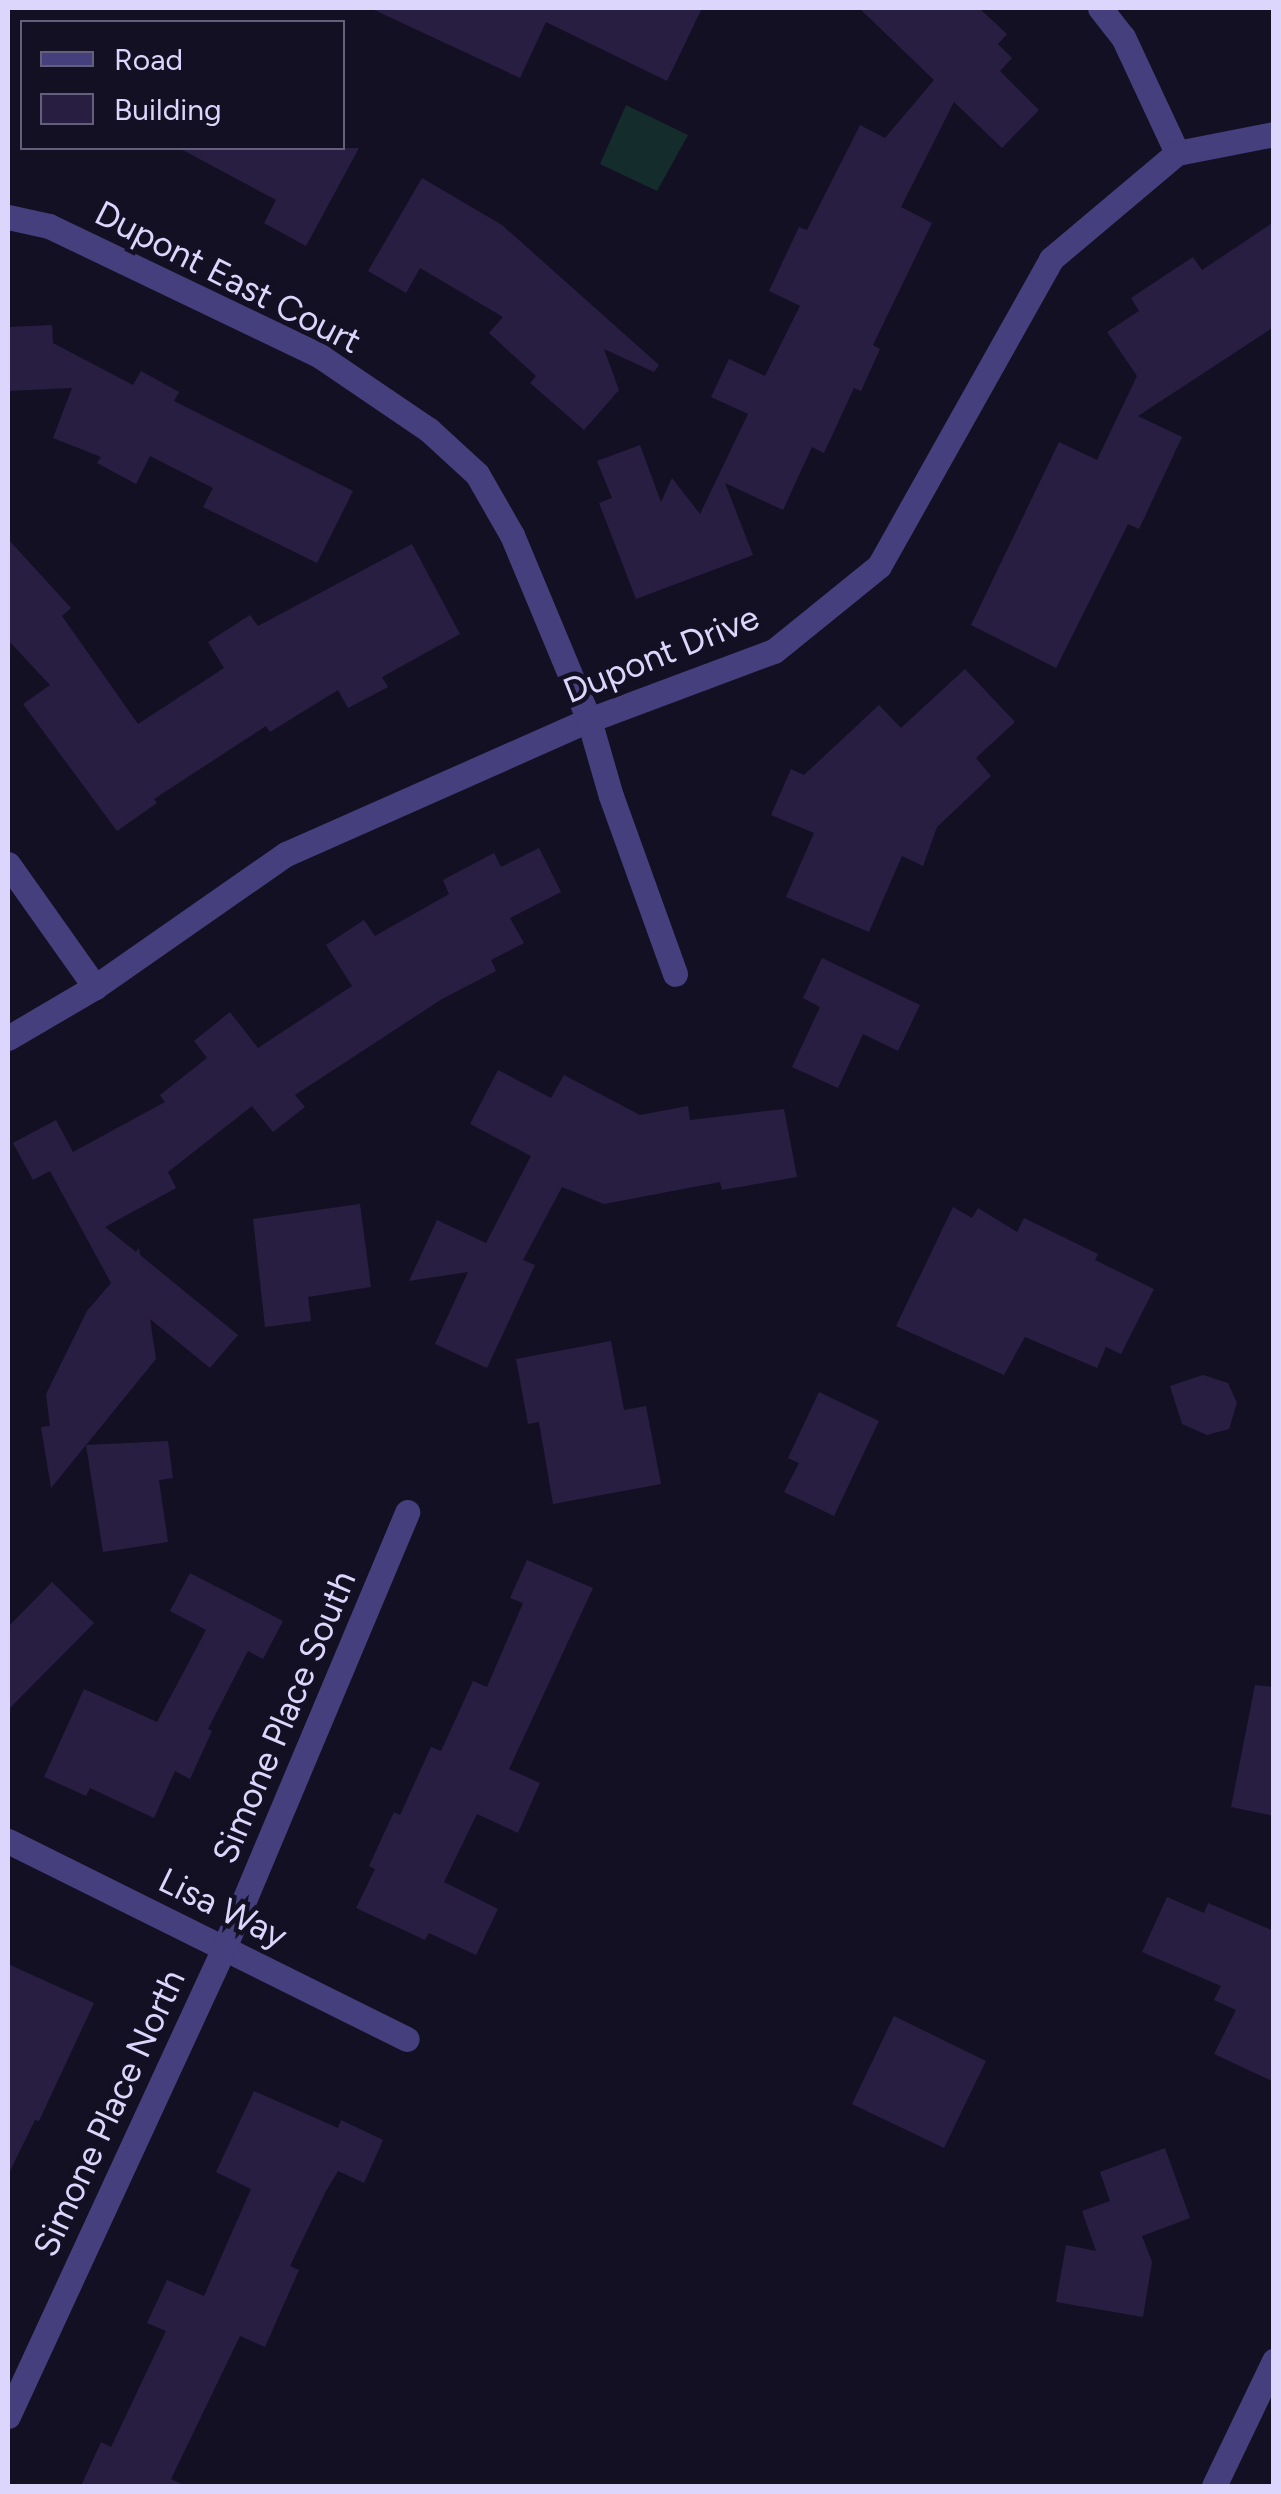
<!DOCTYPE html>
<style>
body{margin:0}
#map{position:relative;width:1281px;height:2494px;overflow:hidden;background:#141023;font-family:Figtree,sans-serif}
div>[style]{position:absolute}
[style*='--x']{left:calc(var(--x)*1px);top:calc(var(--y)*1px);width:calc(var(--w)*1px);rotate:calc(var(--a)*1deg)}
.green>*{inset:0;background:#142c2c}
.building>*{inset:0;background:#271e42}
.minor>*{height:25px;margin:-12.5px;padding:0 12.5px;transform-origin:12.5px;border-radius:12.5px;background:#453f7e}
span{translate:-50% -50%;white-space:nowrap;text-align:center;line-height:1.15;-webkit-text-stroke:9px #141023;paint-order:stroke}
.street-label{font-size:35px;color:#dcd5fc}
.frame{position:absolute;inset:0;border:10px solid #dcd5fc;pointer-events:none}
.legend{position:absolute;left:20px;top:20px;width:325px;height:130px;box-sizing:border-box;background:#141023;border:2px solid #645f7a;margin:0;padding:12px 18px;list-style:none;font-size:30px;color:#dcd5fc}
.legend li{display:flex;align-items:center;gap:20px;height:50px}
.legend b{width:50px;border:2px solid #645f7a}
</style>
<div id="map">
<div class="green">
<div style="clip-path:polygon(626px 105px,688px 135px,657px 191px,600px 164px)"></div>
</div>
<div class="building">
<div style="clip-path:polygon(370px 8px,702px 8px,667px 81px,546px 22px,520px 78px)"></div>
<div style="clip-path:polygon(859px 8px,979px 8px,1007px 34px,998px 44px,1012px 58px,1000px 71px,1039px 110px,1002px 148px,954px 102px,901px 207px,932px 223px,873px 345px,880px 349px,861px 391px,854px 388px,824px 453px,812px 447px,783px 510px,725px 483px,753px 555px,636px 599px,599px 503px,612px 498px,597px 461px,640px 445px,661px 502px,672px 478px,700px 514px,748px 414px,711px 397px,729px 359px,765px 376px,800px 306px,769px 291px,799px 227px,807px 230px,860px 125px,885px 138px,934px 80px)"></div>
<div style="clip-path:polygon(179px 148px,359px 148px,306px 246px,264px 223px,276px 200px)"></div>
<div style="clip-path:polygon(422px 178px,502px 225px,659px 365px,654px 372px,604px 349px,619px 390px,584px 430px,530px 383px,536px 376px,489px 333px,503px 317px,420px 268px,406px 293px,368px 271px)"></div>
<div style="clip-path:polygon(1274px 222px,1274px 327px,1138px 416px,1182px 437px,1139px 529px,1128px 524px,1056px 668px,971px 625px,1059px 442px,1097px 460px,1137px 376px,1107px 332px,1139px 311px,1131px 298px,1193px 257px,1202px 270px)"></div>
<div style="clip-path:polygon(52px 325px,53px 343px,133px 385px,141px 371px,179px 392px,174px 401px,353px 491px,317px 563px,203px 507px,213px 488px,150px 456px,136px 484px,97px 463px,101px 457px,53px 438px,72px 388px,8px 391px,8px 327px)"></div>
<div style="clip-path:polygon(8px 539px,71px 608px,62px 616px,138px 724px,224px 668px,208px 642px,250px 615px,258px 626px,412px 544px,460px 634px,382px 677px,388px 687px,348px 708px,338px 690px,270px 732px,266px 726px,154px 799px,157px 803px,117px 831px,23px 704px,50px 685px,8px 640px)"></div>
<div style="clip-path:polygon(965px 669px,1015px 722px,976px 758px,991px 776px,937px 827px,923px 866px,902px 856px,869px 932px,786px 897px,814px 833px,771px 815px,791px 769px,804px 775px,879px 705px,901px 728px)"></div>
<div style="clip-path:polygon(539px 848px,561px 892px,510px 918px,524px 943px,491px 960px,496px 971px,442px 999px,295px 1095px,305px 1107px,273px 1132px,252px 1106px,168px 1172px,176px 1188px,105px 1227px,136px 1252px,139px 1248px,140px 1255px,238px 1335px,210px 1368px,150px 1319px,156px 1359px,51px 1488px,41px 1427px,50px 1426px,46px 1394px,87px 1311px,111px 1283px,50px 1171px,33px 1180px,13px 1143px,56px 1120px,73px 1152px,165px 1102px,160px 1095px,207px 1058px,194px 1041px,230px 1012px,258px 1048px,352px 986px,326px 945px,364px 920px,375px 936px,449px 894px,443px 880px,494px 853px,501px 867px)"></div>
<div style="clip-path:polygon(822px 958px,920px 1005px,898px 1051px,863px 1034px,838px 1088px,792px 1067px,820px 1007px,803px 998px)"></div>
<div style="clip-path:polygon(498px 1070px,551px 1098px,564px 1075px,640px 1115px,688px 1106px,690px 1120px,784px 1109px,797px 1177px,722px 1190px,720px 1182px,604px 1204px,562px 1187px,523px 1260px,535px 1265px,487px 1368px,435px 1344px,468px 1272px,409px 1281px,437px 1220px,486px 1243px,531px 1156px,470px 1124px)"></div>
<div style="clip-path:polygon(360px 1204px,371px 1287px,308px 1297px,311px 1321px,265px 1327px,253px 1219px)"></div>
<div style="clip-path:polygon(953px 1207px,972px 1218px,978px 1208px,1017px 1232px,1024px 1218px,1098px 1254px,1095px 1260px,1154px 1289px,1121px 1354px,1106px 1347px,1097px 1368px,1025px 1337px,1004px 1375px,896px 1326px)"></div>
<div style="clip-path:polygon(611px 1341px,624px 1410px,646px 1406px,661px 1484px,553px 1504px,539px 1422px,528px 1424px,516px 1359px)"></div>
<div style="clip-path:polygon(1203px 1375px,1228px 1383px,1237px 1403px,1229px 1429px,1207px 1435px,1182px 1424px,1170px 1386px)"></div>
<div style="clip-path:polygon(819px 1392px,879px 1421px,834px 1516px,784px 1492px,799px 1463px,788px 1458px)"></div>
<div style="clip-path:polygon(168px 1441px,173px 1478px,159px 1480px,168px 1542px,103px 1552px,86px 1445px)"></div>
<div style="clip-path:polygon(527px 1560px,593px 1588px,509px 1769px,540px 1783px,518px 1833px,477px 1814px,444px 1882px,498px 1909px,476px 1955px,429px 1933px,425px 1940px,356px 1908px,375px 1869px,369px 1866px,394px 1812px,400px 1815px,431px 1747px,441px 1751px,473px 1681px,487px 1687px,523px 1603px,510px 1598px)"></div>
<div style="clip-path:polygon(190px 1573px,283px 1621px,263px 1659px,248px 1651px,208px 1729px,212px 1731px,190px 1779px,175px 1771px,154px 1818px,90px 1788px,86px 1796px,44px 1777px,84px 1689px,157px 1722px,206px 1630px,170px 1611px)"></div>
<div style="clip-path:polygon(52px 1582px,94px 1623px,8px 1710px,8px 1627px)"></div>
<div style="clip-path:polygon(1255px 1685px,1274px 1687px,1274px 1816px,1231px 1807px)"></div>
<div style="clip-path:polygon(1167px 1897px,1204px 1913px,1208px 1903px,1274px 1931px,1274px 2082px,1214px 2054px,1236px 2010px,1214px 2000px,1221px 1986px,1142px 1952px)"></div>
<div style="clip-path:polygon(8px 1964px,94px 2003px,39px 2121px,35px 2120px,8px 2175px)"></div>
<div style="clip-path:polygon(894px 2016px,986px 2061px,944px 2148px,852px 2104px)"></div>
<div style="clip-path:polygon(254px 2091px,338px 2128px,341px 2120px,383px 2140px,364px 2183px,338px 2171px,326px 2191px,290px 2266px,299px 2270px,265px 2347px,240px 2336px,171px 2479px,186px 2486px,81px 2486px,101px 2442px,111px 2447px,166px 2331px,147px 2323px,167px 2280px,204px 2296px,251px 2189px,216px 2172px)"></div>
<div style="clip-path:polygon(1165px 2148px,1190px 2218px,1142px 2236px,1152px 2262px,1143px 2317px,1056px 2302px,1066px 2245px,1096px 2251px,1082px 2211px,1110px 2201px,1100px 2172px)"></div>
</div>
<div class="minor">
<div style="--x:1100;--y:8;--w:37;--a:52"></div>
<div style="--x:1123;--y:37;--w:128;--a:65"></div>
<div style="--x:8;--y:217;--w:42;--a:12.4"></div>
<div style="--x:49;--y:226;--w:301;--a:25.6"></div>
<div style="--x:320;--y:356;--w:132;--a:34.2"></div>
<div style="--x:429;--y:430;--w:65;--a:42.5"></div>
<div style="--x:477;--y:474;--w:70;--a:60.2"></div>
<div style="--x:512;--y:535;--w:200;--a:67.4"></div>
<div style="--x:589;--y:720;--w:79;--a:73.9"></div>
<div style="--x:611;--y:796;--w:189;--a:70.2"></div>
<div style="--x:8;--y:864;--w:151;--a:54.7"></div>
<div style="--x:8;--y:1038;--w:101;--a:-30.4"></div>
<div style="--x:95;--y:987;--w:233;--a:-34.9"></div>
<div style="--x:286;--y:854;--w:331;--a:-23.9"></div>
<div style="--x:589;--y:720;--w:197;--a:-20.5"></div>
<div style="--x:774;--y:651;--w:135;--a:-39"></div>
<div style="--x:879;--y:566;--w:352;--a:-60.7"></div>
<div style="--x:1051;--y:259;--w:165;--a:-40.1"></div>
<div style="--x:1177;--y:153;--w:99;--a:-11.1"></div>
<div style="--x:8;--y:1841;--w:445;--a:26.4"></div>
<div style="--x:8;--y:2416;--w:515;--a:-65.22"></div>
<div style="--x:224;--y:1948;--w:473;--a:-67.2"></div>
<div style="--x:1214;--y:2486;--w:139;--a:-64.4"></div>
</div>
<div class="street-label">
<span style="left:228px;top:277px;rotate:27deg">Dupont East Court</span>
<span style="left:661px;top:654px;rotate:-22deg">Dupont Drive</span>
<span style="left:284px;top:1717px;rotate:-67deg">Simone Place South</span>
<span style="left:223px;top:1908px;rotate:26deg">Lisa Way</span>
<span style="left:109px;top:2113px;rotate:-65deg">Simone Place North</span>
</div>
<div class="frame"></div>
<ul class="legend">
<li><b style="height:12px;background:#453f7e"></b>Road</li>
<li><b style="height:28px;background:#271e42"></b>Building</li>
</ul>
</div>
